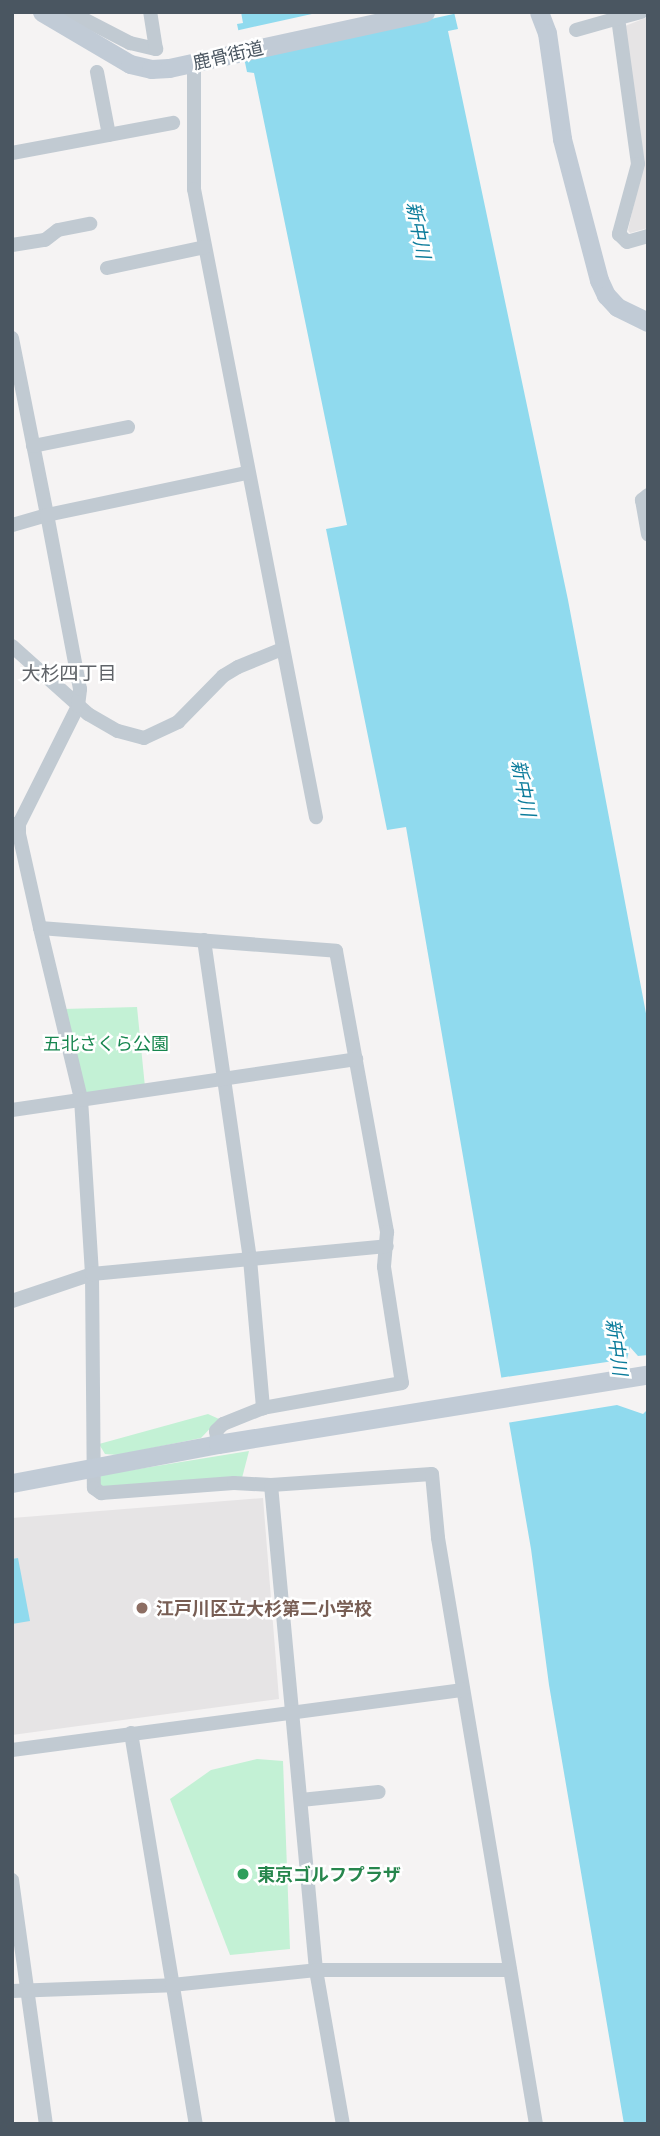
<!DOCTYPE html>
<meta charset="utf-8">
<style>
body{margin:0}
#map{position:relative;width:660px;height:2136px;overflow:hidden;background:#f5f3f3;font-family:Lato,"Noto Sans JP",sans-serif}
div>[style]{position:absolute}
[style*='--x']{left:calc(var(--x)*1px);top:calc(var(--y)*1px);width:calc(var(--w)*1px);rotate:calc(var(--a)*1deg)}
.education>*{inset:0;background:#e6e4e5}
.green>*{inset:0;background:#c3f1d5}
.water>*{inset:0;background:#90daee}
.pier>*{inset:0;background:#f5f3f3}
.street>*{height:14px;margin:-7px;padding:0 7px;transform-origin:7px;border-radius:7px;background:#c1cad2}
.secondary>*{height:19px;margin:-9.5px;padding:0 9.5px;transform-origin:9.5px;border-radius:9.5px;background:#c1cbd6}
.dots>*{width:19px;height:19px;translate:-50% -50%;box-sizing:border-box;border:4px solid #fff;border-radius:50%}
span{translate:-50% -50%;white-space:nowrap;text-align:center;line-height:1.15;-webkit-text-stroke:5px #fff;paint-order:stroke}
.street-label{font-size:18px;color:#4a5661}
.park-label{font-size:18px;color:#17864f}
.education-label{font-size:18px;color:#785e54;font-weight:700}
.left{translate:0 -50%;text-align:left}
.leisure-label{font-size:18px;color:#27864d;font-weight:700}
.water-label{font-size:19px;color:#0c7c9b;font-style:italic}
.neighbourhood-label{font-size:19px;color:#5f6368}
.frame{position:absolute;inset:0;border:14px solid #4a5661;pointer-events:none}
</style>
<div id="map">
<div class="education">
<div style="clip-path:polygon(648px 17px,648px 228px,630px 233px,628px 230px,644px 160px,625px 26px)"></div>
<div style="clip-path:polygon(263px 1498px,279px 1699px,12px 1735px,12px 1518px)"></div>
</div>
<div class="green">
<div style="clip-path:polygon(137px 1007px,145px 1087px,83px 1097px,63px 1009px)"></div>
<div style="clip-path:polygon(208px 1414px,219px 1419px,201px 1438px,118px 1455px,105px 1454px,99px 1444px)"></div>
<div style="clip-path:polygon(249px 1451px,242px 1478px,106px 1488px,99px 1484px,101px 1475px)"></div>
<div style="clip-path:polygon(257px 1759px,283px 1761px,290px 1949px,230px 1955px,170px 1799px,211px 1770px)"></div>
</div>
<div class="water">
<div style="clip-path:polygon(241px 12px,454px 12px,458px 29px,448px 31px,568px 600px,648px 1024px,648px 2124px,624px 2124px,549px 1685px,531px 1549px,406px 827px,387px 830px,326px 529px,347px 525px,254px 73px,247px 72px,237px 24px,243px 23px)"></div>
<div style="clip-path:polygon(18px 1558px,30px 1621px,12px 1624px,12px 1559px)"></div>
</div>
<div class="pier">
<div style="clip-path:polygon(321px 12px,458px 12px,458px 13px,241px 61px,235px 31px)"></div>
<div style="clip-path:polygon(630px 1347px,638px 1356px,648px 1355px,648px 1409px,643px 1414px,617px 1405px,507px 1423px,499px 1378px,627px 1359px)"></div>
</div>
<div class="street">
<div style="--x:70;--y:12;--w:68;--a:27.3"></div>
<div style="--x:130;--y:43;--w:27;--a:13"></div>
<div style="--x:156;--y:49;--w:37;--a:-99"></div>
<div style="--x:641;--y:12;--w:24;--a:165"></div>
<div style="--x:618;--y:18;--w:147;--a:82.2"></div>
<div style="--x:638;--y:164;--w:73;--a:105.2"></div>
<div style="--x:619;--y:234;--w:11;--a:45"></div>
<div style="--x:627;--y:242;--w:22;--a:-16"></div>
<div style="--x:576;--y:30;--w:44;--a:-15.9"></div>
<div style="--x:194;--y:62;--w:127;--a:90"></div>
<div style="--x:194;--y:189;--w:640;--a:79.01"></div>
<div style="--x:97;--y:72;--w:64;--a:79.2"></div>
<div style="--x:12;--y:153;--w:164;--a:-10.6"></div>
<div style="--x:12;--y:245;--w:33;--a:-9"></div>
<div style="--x:45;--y:240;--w:16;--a:-38"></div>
<div style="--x:58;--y:230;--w:33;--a:-11"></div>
<div style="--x:107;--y:268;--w:100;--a:-12.1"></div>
<div style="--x:12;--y:338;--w:180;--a:78.8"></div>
<div style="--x:47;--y:515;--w:36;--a:164"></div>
<div style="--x:33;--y:446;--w:97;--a:-11.3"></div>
<div style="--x:648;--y:495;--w:8;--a:140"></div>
<div style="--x:642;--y:500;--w:35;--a:80"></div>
<div style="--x:12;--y:646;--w:102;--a:41.8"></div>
<div style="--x:88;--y:714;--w:34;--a:30"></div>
<div style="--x:118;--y:731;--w:27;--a:15"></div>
<div style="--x:144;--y:738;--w:38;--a:-25"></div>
<div style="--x:178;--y:722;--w:64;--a:-45.6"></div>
<div style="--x:223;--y:676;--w:17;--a:-31"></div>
<div style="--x:238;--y:667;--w:48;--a:-22.2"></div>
<div style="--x:12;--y:824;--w:7;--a:0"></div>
<div style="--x:19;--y:824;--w:10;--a:90"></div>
<div style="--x:19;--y:834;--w:96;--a:77.4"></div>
<div style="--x:40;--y:928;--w:176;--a:76.5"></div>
<div style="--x:81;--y:1099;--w:175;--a:86.4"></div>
<div style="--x:92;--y:1274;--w:214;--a:89.5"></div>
<div style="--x:94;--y:1488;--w:9;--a:36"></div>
<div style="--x:101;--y:1493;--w:133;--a:-4.3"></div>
<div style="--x:234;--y:1483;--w:37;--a:3"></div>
<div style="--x:271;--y:1485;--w:161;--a:-3.9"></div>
<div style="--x:432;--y:1474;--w:64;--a:84.6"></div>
<div style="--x:438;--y:1538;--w:594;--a:80.51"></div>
<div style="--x:19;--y:824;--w:132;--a:-63.4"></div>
<div style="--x:78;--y:706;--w:17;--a:-83"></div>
<div style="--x:80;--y:689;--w:177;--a:-100.7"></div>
<div style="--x:47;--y:515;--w:203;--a:-11.9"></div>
<div style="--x:40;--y:928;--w:297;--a:4.4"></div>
<div style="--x:336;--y:951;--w:286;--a:79.7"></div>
<div style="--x:387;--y:1232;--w:35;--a:95"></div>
<div style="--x:384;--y:1267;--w:117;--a:81.2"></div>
<div style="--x:402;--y:1383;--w:141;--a:169.8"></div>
<div style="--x:263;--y:1408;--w:43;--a:158.2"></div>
<div style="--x:223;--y:1424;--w:10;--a:135"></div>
<div style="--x:216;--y:1431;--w:13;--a:81"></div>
<div style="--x:204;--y:940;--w:322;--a:81.8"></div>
<div style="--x:250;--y:1259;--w:150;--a:85"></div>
<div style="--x:12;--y:1110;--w:348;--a:-8.4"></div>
<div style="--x:12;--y:1301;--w:84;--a:-18.6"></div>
<div style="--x:92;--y:1274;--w:296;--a:-5.4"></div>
<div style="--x:271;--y:1485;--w:487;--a:84.7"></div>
<div style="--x:316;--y:1970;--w:156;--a:80.1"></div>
<div style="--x:131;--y:1733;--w:396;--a:80.6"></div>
<div style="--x:12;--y:1750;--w:455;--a:-7.6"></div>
<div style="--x:301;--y:1800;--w:78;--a:-5.9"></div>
<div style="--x:12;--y:1880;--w:246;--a:82.1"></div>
<div style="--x:12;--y:1991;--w:160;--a:-2.1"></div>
<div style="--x:172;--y:1985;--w:145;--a:-5.9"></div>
<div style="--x:316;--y:1970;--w:194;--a:0"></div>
</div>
<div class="secondary">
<div style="--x:42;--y:12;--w:102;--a:30.6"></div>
<div style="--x:130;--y:64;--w:22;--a:13"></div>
<div style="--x:151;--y:69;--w:18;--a:-3"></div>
<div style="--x:169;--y:68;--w:262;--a:-12.3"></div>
<div style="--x:539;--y:12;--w:22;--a:69"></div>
<div style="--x:547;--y:33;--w:107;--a:81.9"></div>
<div style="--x:562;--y:139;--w:146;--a:75.3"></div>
<div style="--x:599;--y:280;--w:17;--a:65"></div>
<div style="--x:606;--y:295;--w:16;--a:47"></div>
<div style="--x:617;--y:307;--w:34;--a:26"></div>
<div style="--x:12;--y:1483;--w:210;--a:-10.7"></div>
<div style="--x:218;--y:1444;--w:436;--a:-9.2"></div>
</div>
<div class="dots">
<div style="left:142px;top:1608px;background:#8d6e63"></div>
<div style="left:243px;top:1874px;background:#2e9e5b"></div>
</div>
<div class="street-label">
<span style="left:228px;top:55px;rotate:-13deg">鹿骨街道</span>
</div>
<div class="park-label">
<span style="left:106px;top:1043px">五北さくら公園</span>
</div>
<div class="education-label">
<span class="left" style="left:156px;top:1608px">江戸川区立大杉第二小学校</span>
</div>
<div class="leisure-label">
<span class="left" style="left:257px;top:1874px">東京ゴルフプラザ</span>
</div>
<div class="water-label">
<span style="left:419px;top:230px;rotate:79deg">新中川</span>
<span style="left:524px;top:788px;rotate:79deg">新中川</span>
<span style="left:617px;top:1347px;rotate:82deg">新中川</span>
</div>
<div class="neighbourhood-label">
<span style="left:69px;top:673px">大杉四丁目</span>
</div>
<div class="frame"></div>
</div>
